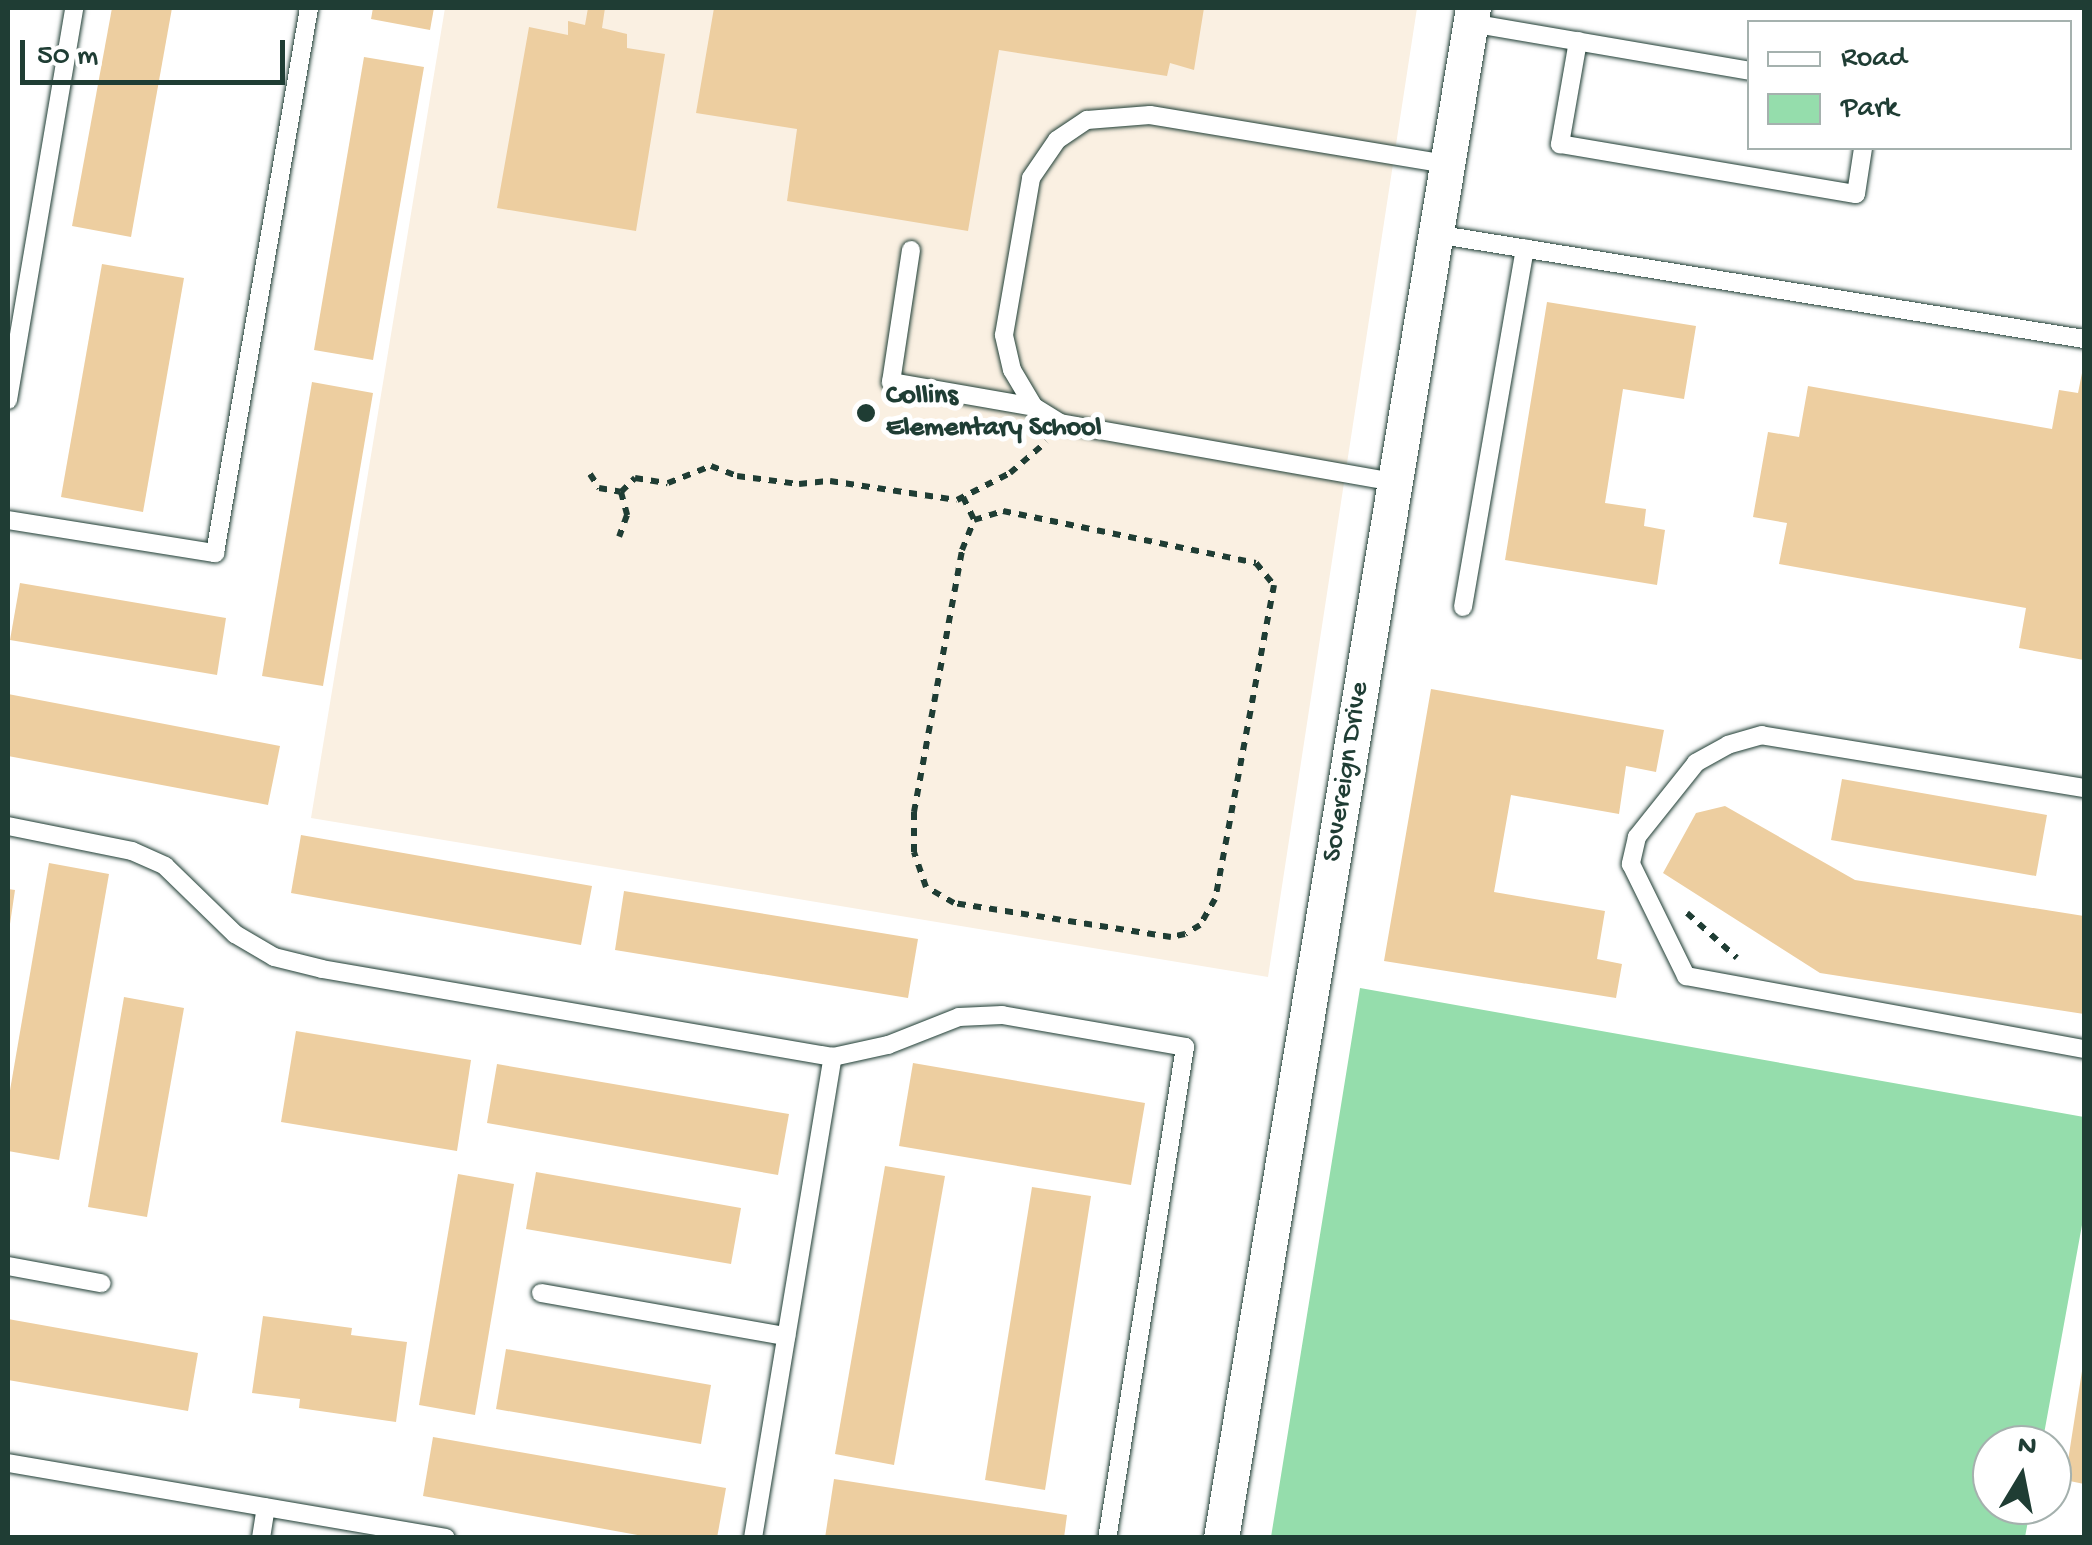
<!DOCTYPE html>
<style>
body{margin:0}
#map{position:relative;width:2092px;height:1545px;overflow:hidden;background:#fff;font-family:"Gochi Hand",sans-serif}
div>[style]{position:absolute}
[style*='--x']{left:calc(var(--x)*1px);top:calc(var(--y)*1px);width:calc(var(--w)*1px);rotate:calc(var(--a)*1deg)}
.built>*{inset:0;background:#faf0e2}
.green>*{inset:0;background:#95ddac}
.building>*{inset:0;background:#edcea0}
.path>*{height:6px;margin-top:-3px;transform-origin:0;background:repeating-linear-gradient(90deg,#1f3d34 0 8px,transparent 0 16px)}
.roads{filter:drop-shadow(0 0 2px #1f3d34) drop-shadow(0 0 2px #1f3d34)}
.service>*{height:18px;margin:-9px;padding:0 9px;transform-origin:9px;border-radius:9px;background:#fff}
.minor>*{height:35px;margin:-17.5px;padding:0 17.5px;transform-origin:17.5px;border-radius:17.5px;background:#fff}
.dots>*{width:28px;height:28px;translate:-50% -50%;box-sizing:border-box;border:5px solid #fff;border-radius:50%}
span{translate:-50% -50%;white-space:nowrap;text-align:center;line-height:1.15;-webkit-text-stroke:10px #fff;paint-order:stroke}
.poi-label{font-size:28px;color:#1f3d34;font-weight:700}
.left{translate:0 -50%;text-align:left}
.street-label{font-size:28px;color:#1f3d34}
.frame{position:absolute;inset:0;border:10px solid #1f3d34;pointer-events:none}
.legend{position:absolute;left:1747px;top:20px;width:325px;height:130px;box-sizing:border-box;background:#fff;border:2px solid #a5b1ae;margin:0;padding:12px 18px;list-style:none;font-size:30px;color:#1f3d34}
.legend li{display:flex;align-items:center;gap:20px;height:50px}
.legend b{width:50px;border:2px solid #a5b1ae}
.north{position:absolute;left:1972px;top:1425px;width:100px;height:100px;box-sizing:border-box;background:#fff;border:2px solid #a5b1ae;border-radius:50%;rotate:10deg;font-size:28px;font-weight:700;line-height:40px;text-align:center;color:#1f3d34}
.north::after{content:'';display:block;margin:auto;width:35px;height:45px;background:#1f3d34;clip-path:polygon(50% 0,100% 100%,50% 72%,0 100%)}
.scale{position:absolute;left:20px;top:40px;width:265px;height:45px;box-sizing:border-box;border:5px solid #1f3d34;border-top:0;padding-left:12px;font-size:30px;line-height:35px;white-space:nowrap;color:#1f3d34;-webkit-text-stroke:8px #fff;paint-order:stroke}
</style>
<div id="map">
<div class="built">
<div style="clip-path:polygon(445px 8px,1417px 8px,1268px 977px,311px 818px)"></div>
</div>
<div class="green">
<div style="clip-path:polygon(1360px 988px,2084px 1117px,2084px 1214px,2042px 1445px,1992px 1445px,1992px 1505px,2031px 1505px,2025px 1537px,1271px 1537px)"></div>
</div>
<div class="building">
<div style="clip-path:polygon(112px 8px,172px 8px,131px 237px,72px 226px)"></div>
<div style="clip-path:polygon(373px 8px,434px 8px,430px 30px,371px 19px)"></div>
<div style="clip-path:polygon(588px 8px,605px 8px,602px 28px,627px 34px,627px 48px,665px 54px,636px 231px,497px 208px,529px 27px,568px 35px,568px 21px,585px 25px)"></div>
<div style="clip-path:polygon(714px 8px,1204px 8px,1194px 70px,1170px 63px,1167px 76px,999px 50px,968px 231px,787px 201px,797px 129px,696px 113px)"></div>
<div style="clip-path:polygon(364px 57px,424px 67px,373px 360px,314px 350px)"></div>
<div style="clip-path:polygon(102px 264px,184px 278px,143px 512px,61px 497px)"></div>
<div style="clip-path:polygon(1547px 302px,1696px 326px,1684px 399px,1623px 389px,1605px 503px,1646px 509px,1644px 526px,1665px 530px,1657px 585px,1505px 560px)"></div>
<div style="clip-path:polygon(2083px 368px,2084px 660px,2019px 648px,2026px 608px,1779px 564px,1787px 523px,1753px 517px,1768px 432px,1799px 437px,1808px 386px,2052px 429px,2059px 390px,2078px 393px)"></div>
<div style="clip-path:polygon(312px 382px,373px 393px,323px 686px,262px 676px)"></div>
<div style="clip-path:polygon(20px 583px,226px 618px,217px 675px,10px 640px)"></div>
<div style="clip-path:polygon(1431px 689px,1664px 730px,1656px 772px,1626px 766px,1619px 814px,1511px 795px,1494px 892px,1605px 911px,1597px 959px,1622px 964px,1616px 998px,1384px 961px)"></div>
<div style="clip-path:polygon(8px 694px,280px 746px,268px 805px,8px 756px)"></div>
<div style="clip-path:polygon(1842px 779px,2047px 815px,2036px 876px,1831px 840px)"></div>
<div style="clip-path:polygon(1725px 806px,1855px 880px,2084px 916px,2084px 1014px,1820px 973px,1663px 873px,1696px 813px)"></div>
<div style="clip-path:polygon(301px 835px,592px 886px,581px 945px,291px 893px)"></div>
<div style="clip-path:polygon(49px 863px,109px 874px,59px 1160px,8px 1151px,8px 1102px)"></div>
<div style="clip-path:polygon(8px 889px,15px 890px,10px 924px,8px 924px)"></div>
<div style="clip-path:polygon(624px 891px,918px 939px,908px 998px,615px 950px)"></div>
<div style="clip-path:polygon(124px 997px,184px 1008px,147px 1217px,88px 1207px)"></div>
<div style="clip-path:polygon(296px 1031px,471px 1060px,457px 1151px,281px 1122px)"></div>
<div style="clip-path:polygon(913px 1063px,1145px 1103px,1131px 1185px,899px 1146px)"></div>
<div style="clip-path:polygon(497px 1064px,789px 1114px,778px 1175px,487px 1123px)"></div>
<div style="clip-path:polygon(885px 1166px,945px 1176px,894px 1465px,835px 1454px)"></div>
<div style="clip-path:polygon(536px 1172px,741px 1208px,731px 1264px,526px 1229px)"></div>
<div style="clip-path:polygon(458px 1174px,514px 1184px,475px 1415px,419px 1405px)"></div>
<div style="clip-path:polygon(1032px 1187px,1091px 1196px,1045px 1490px,985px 1480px)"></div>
<div style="clip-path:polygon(263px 1316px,352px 1328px,351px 1335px,407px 1342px,396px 1422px,299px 1408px,300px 1399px,252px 1393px)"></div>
<div style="clip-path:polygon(8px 1319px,198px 1353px,188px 1411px,8px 1380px)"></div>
<div style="clip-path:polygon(506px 1349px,711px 1385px,701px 1444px,496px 1409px)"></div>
<div style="clip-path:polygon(2082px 1371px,2084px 1372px,2084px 1484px,2065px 1480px)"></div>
<div style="clip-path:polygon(433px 1437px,726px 1488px,717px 1538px,654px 1538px,423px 1496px)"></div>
<div style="clip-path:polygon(834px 1479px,1067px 1515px,1064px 1538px,825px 1538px)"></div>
</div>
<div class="path">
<div style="--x:590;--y:474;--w:17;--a:57"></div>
<div style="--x:599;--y:488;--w:22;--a:10"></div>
<div style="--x:621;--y:492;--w:24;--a:75"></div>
<div style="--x:627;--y:515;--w:23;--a:110"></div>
<div style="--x:621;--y:492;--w:20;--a:-45"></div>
<div style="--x:635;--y:478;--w:33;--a:9"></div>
<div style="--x:668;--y:483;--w:46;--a:-21.6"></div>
<div style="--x:711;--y:466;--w:28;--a:21"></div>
<div style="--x:737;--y:476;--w:63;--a:7.4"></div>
<div style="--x:799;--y:484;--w:31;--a:-6"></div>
<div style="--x:830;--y:481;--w:128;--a:8.5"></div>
<div style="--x:957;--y:500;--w:59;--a:-27"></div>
<div style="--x:1010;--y:473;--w:48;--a:-40.7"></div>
<div style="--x:963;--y:497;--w:25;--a:64"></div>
<div style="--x:974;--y:520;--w:30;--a:-17"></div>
<div style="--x:1003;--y:511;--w:258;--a:11.6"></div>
<div style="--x:1256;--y:563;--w:28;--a:51"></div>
<div style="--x:1274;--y:585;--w:319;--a:100.6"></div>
<div style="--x:1215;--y:899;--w:30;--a:120"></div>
<div style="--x:1200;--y:925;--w:17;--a:149"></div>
<div style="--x:1185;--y:934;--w:14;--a:168"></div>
<div style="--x:1171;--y:937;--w:220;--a:-171.1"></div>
<div style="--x:954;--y:903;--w:32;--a:-150"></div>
<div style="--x:926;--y:887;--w:37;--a:-109"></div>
<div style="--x:914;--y:852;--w:40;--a:-90"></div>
<div style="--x:914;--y:812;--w:266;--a:-79.6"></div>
<div style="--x:962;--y:550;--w:32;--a:-68"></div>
<div style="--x:1687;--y:913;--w:67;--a:42"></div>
</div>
<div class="roads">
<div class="service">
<div style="--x:1470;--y:23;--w:284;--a:9.7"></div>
<div style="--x:1578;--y:41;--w:105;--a:99.9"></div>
<div style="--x:1560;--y:144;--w:300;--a:9.6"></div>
<div style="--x:1856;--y:194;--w:47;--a:-81.3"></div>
<div style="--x:1435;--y:234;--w:657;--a:9.19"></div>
<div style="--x:911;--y:250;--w:134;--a:98.6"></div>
<div style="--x:891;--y:382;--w:145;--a:9.9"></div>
<div style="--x:8;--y:400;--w:398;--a:-80.4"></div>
<div style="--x:1394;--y:482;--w:339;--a:-170"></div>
<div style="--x:1060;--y:423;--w:31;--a:-148"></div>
<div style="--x:1034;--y:407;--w:43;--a:-120.7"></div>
<div style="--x:1012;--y:370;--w:36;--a:-103"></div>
<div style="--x:1004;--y:335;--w:159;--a:-80.2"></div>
<div style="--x:1031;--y:178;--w:46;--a:-55.6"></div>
<div style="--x:1057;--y:140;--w:36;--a:-34"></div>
<div style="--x:1087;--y:120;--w:63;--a:-4.5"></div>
<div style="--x:1150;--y:115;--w:301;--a:9.4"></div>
<div style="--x:8;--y:520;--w:210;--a:9.1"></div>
<div style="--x:215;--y:553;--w:553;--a:-80.21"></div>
<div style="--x:1463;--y:607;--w:364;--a:-80.2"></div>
<div style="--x:2084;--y:788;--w:326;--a:-170.7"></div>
<div style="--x:1762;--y:735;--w:35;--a:164"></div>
<div style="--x:1728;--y:745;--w:37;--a:151"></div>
<div style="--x:1696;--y:763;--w:95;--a:128.6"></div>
<div style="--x:1637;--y:837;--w:28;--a:103"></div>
<div style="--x:1631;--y:864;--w:125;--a:63.8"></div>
<div style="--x:1686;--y:976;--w:405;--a:10.4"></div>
<div style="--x:8;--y:826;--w:126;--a:11.4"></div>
<div style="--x:132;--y:851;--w:36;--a:24"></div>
<div style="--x:165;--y:866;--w:98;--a:44.2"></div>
<div style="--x:235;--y:934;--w:45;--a:30.5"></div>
<div style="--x:274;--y:957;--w:49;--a:14"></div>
<div style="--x:322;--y:969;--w:519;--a:9.77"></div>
<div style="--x:833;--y:1057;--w:56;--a:-12.3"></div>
<div style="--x:888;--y:1045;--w:76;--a:-21.5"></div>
<div style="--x:959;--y:1017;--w:43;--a:-2.7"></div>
<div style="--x:1002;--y:1015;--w:186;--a:9.9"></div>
<div style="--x:1185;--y:1047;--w:497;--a:99"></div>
<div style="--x:8;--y:1266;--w:95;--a:10.4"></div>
<div style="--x:541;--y:1293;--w:249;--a:10"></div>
<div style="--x:8;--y:1463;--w:444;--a:9.7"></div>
<div style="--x:261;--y:1538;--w:31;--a:-81"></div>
<div style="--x:753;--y:1538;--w:488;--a:-80.6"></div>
</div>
<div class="minor">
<div style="--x:1221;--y:1538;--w:1551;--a:-80.65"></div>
</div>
</div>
<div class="dots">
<div style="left:866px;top:413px;background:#1f3d34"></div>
</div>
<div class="poi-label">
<span class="left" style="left:886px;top:413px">Collins<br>Elementary School</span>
</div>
<div class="street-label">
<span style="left:1347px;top:772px;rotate:-81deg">Sovereign Drive</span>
</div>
<div class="frame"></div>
<ul class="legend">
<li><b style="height:12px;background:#fff"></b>Road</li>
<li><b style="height:28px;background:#95ddac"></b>Park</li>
</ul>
<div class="north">N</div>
<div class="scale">50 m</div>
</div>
